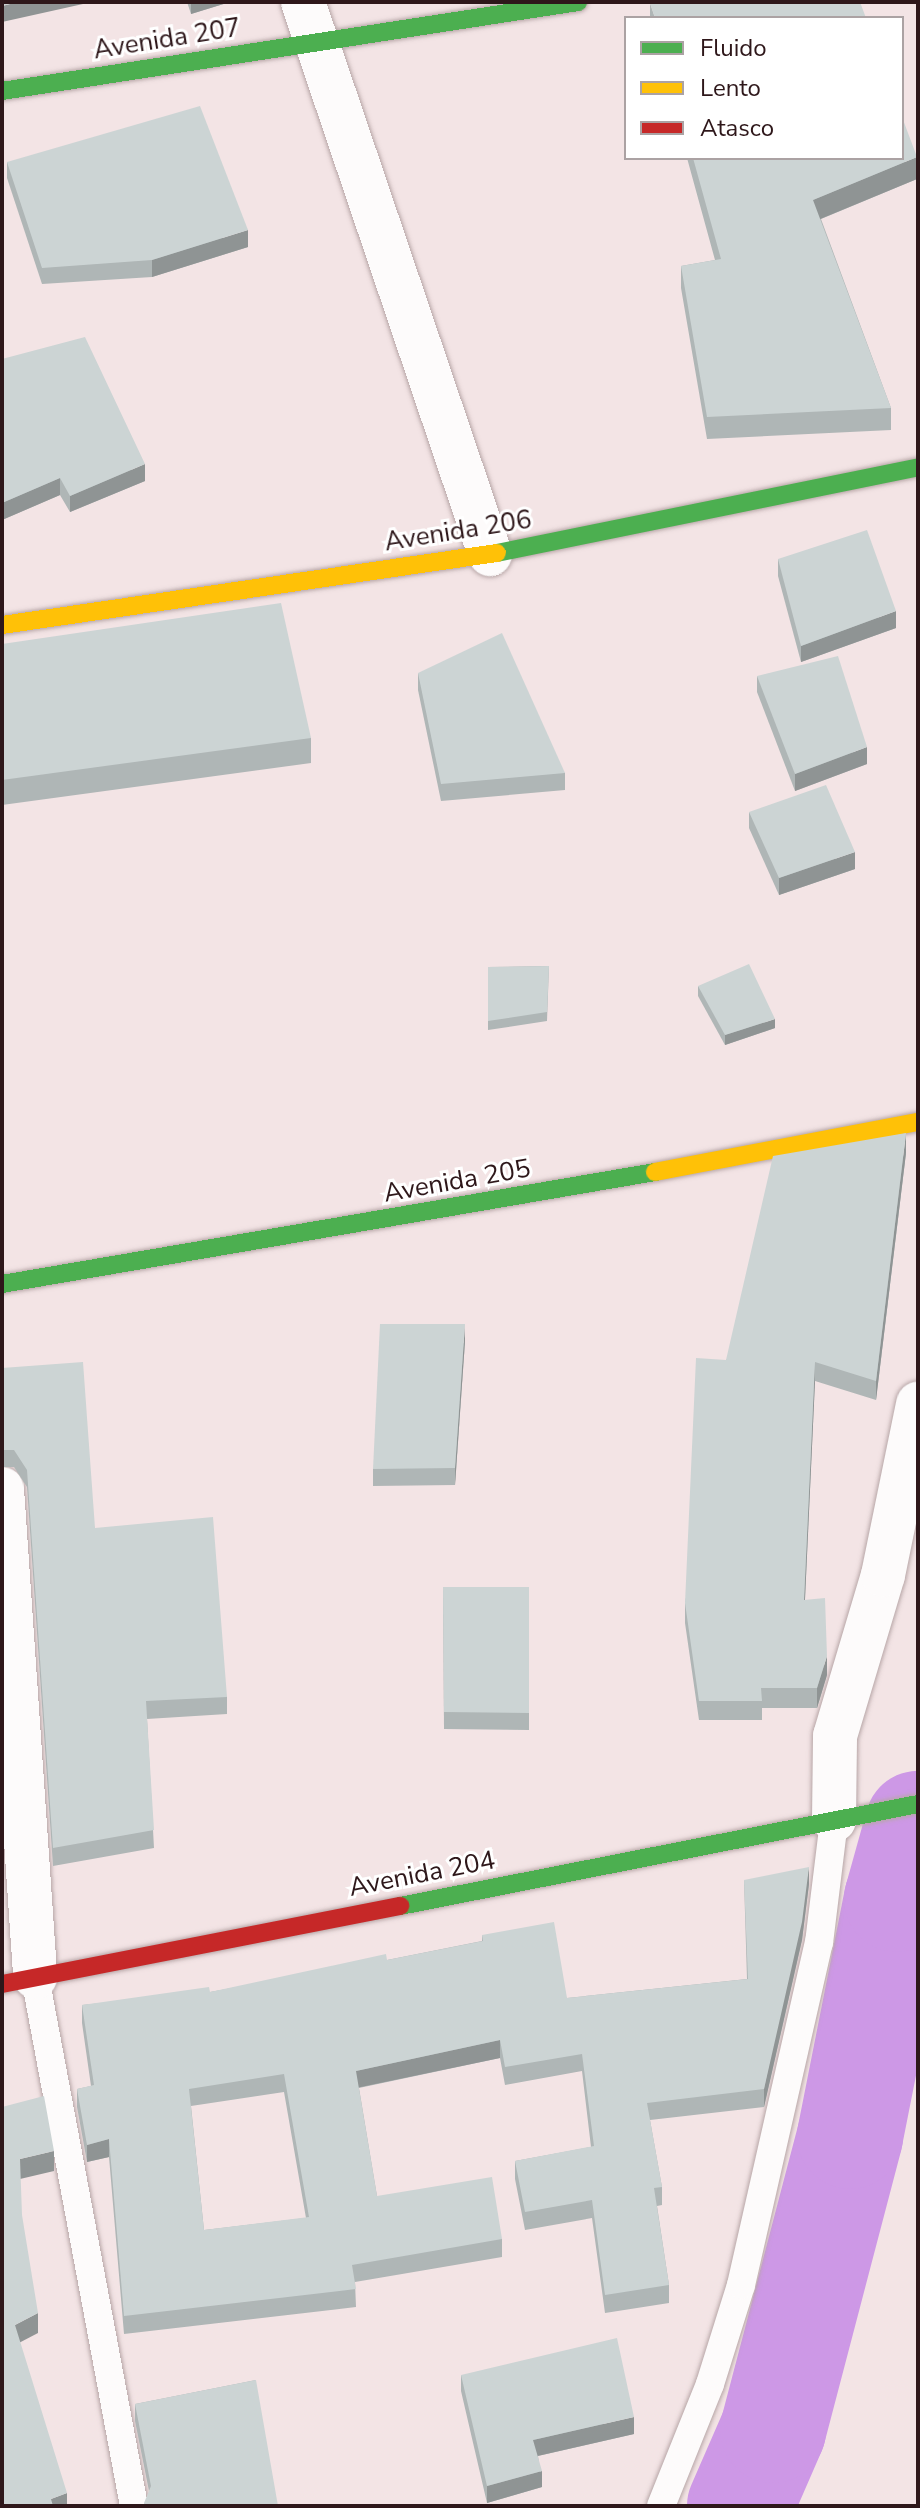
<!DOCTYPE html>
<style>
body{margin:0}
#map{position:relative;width:920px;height:2508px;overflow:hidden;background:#f3e4e5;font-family:"Nunito Sans",sans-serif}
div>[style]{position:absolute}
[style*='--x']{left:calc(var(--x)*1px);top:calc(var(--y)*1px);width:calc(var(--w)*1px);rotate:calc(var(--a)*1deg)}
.river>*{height:106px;margin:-53px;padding:0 53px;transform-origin:53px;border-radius:53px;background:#cd98e6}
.roads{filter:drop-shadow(0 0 2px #b7a6a7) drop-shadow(0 0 2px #b7a6a7)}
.lane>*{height:28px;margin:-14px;padding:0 14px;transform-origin:14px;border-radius:14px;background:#fdfbfb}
.street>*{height:44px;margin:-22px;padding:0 22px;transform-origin:22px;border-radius:22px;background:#fdfbfb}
.fast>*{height:18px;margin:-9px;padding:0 9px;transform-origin:9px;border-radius:9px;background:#4caf50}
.slow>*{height:18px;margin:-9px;padding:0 9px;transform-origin:9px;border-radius:9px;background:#ffc107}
.jam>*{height:18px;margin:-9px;padding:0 9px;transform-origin:9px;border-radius:9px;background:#c62828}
.wall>*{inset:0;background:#afb6b6}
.shaded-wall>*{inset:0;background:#8f9494}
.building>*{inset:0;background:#ccd4d4}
span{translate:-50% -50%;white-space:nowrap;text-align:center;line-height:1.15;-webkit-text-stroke:6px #fff;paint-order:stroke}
.street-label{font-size:26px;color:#2e171a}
.frame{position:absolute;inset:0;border:4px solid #2e171a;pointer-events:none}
.legend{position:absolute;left:624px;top:16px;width:280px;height:144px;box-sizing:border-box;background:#fff;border:2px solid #aba2a3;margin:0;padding:10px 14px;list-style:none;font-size:24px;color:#2e171a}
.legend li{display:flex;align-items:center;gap:16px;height:40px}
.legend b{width:40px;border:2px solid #aba2a3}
</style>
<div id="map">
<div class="river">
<div style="--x:740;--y:2506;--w:83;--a:-66.5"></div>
<div style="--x:773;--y:2430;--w:304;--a:-75.3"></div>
<div style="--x:850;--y:2136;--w:242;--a:-78.8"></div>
<div style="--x:897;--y:1899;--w:78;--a:-74.4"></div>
</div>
<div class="roads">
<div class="lane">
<div style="--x:35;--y:1977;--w:538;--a:79.4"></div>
<div style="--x:661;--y:2506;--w:131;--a:-68.1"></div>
<div style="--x:710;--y:2384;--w:104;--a:-72.6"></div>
<div style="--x:741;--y:2285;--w:351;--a:-77.2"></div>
<div style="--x:819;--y:1943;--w:124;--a:-83"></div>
</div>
<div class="street">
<div style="--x:303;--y:2;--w:583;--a:71.29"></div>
<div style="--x:2;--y:1489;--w:489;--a:86.1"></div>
<div style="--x:834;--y:1820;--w:84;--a:-89.3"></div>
<div style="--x:835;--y:1736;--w:168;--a:-73.4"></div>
<div style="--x:883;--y:1575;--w:175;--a:-78.4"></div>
</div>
<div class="fast">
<div style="--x:2;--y:91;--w:583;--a:-8.78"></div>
<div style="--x:497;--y:553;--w:430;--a:-11.5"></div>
<div style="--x:2;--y:1284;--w:663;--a:-9.73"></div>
<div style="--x:400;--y:1906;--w:528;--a:-11.14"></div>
</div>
<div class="slow">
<div style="--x:2;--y:625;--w:500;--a:-8.28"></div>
<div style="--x:655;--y:1172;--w:268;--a:-10.8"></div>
</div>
<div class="jam">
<div style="--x:2;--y:1984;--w:406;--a:-11.1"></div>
</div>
</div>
<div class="wall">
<div style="clip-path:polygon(187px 2px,230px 2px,191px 14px)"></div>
<div style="clip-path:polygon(650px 3px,655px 18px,650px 18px)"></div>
<div style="clip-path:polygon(687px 158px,902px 158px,917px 179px,821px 219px,891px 408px,891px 430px,707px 439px,681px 288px,681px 266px,715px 260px)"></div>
<div style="clip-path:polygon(7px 162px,248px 247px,152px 277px,42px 284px,7px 178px)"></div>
<div style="clip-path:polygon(2px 359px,145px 481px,70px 512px,60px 495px,2px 520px)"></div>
<div style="clip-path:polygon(778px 559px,896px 628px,801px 662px,778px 576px)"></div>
<div style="clip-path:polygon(2px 644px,311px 738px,311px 763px,2px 805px)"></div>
<div style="clip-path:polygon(418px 673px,565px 773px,565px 790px,441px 801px,418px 690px)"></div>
<div style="clip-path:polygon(757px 676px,867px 764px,795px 791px,757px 692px)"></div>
<div style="clip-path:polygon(749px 812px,855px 869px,779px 895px,749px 828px)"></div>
<div style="clip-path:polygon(549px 966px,547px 1021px,488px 1030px,488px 967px)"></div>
<div style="clip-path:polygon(698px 986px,775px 1028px,725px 1045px,698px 996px)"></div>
<div style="clip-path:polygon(906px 1153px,876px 1400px,815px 1381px,805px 1600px,827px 1675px,817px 1708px,762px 1708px,762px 1720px,699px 1720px,685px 1623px,685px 1603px,726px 1360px)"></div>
<div style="clip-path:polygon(465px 1341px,455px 1485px,373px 1486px,373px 1469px)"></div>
<div style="clip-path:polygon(2px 1368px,95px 1528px,227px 1697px,227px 1714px,147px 1719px,154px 1848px,53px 1866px,27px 1487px,14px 1467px,2px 1467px)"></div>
<div style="clip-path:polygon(443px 1587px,529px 1587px,529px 1730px,444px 1729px)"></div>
<div style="clip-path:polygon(2px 1842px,4px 1878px,4px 1895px,2px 1896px)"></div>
<div style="clip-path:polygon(evenodd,744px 1880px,809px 1884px,802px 1940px,764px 2107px,650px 2120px,662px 2187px,662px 2205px,657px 2206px,669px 2285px,669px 2303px,605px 2313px,592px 2218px,525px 2230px,515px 2179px,515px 2161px,591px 2147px,582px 2071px,505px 2085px,500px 2058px,359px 2088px,377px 2196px,502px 2239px,502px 2257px,355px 2282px,356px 2307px,124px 2334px,109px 2157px,87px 2162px,77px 2107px,77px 2089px,91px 2086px,82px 2023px,82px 2005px,210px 1992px,387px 1960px,482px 1941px,482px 1935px,567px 1998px,747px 1979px,744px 1880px,284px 2092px,306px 2218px,204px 2230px,191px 2106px,284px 2092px)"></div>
<div style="clip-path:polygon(461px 2375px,634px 2434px,538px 2456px,542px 2487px,487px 2503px,461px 2391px)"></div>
<div style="clip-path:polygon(256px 2380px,149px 2491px,135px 2421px,135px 2404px)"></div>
</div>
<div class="shaded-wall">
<div style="clip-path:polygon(18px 2px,83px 2px,83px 4px,2px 22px,2px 6px)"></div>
<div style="clip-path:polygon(191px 2px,230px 2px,191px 14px)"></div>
<div style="clip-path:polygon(917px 157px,917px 179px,813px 222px,813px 200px)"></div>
<div style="clip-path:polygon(248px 230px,248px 247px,152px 277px,152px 260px)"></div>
<div style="clip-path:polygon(145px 464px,145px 481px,70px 512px,70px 496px)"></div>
<div style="clip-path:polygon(60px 478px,60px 495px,2px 520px,2px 503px)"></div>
<div style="clip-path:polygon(896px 611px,896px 628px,801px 662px,801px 646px)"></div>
<div style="clip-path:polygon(867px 747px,867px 764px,795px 791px,795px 774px)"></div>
<div style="clip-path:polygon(855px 852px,855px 869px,779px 895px,779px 878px)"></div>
<div style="clip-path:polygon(775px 1019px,775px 1028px,725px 1045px,725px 1035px)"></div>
<div style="clip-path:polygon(906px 1133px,906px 1153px,876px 1400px,876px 1381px)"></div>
<div style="clip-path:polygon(465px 1324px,465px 1341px,455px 1485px,455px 1468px)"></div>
<div style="clip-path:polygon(815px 1362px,815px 1381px,804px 1620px,804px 1600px)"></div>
<div style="clip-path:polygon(827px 1656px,827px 1675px,817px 1708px,817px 1688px)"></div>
<div style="clip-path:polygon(809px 1867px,809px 1884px,802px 1940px,764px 2107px,764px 2089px)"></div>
<div style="clip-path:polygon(500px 2040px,500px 2058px,356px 2088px,356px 2071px)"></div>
<div style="clip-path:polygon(109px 2139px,109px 2157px,87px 2162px,87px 2145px)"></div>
<div style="clip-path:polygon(54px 2151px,54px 2171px,20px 2179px,20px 2159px)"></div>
<div style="clip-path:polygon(38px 2313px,38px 2333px,15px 2345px,15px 2325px)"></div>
<div style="clip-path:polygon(634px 2417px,634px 2434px,533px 2457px,533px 2440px)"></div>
<div style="clip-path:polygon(542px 2471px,542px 2487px,487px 2503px,487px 2486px)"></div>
<div style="clip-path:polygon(67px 2493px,67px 2506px,51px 2506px,51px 2499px)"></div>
</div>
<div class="building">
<div style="clip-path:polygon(2px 2px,18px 2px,2px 6px)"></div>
<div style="clip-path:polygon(652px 2px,860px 2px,866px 18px,655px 18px,650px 3px)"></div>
<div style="clip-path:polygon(200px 106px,248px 230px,152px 260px,42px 268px,7px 162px)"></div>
<div style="clip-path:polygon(902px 117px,917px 157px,813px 200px,891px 408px,707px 417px,681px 266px,721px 259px,693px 158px,902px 158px)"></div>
<div style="clip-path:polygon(85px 337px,145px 464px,70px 496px,60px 478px,2px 503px,2px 359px)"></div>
<div style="clip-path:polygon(867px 530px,896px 611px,801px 646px,778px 559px)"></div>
<div style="clip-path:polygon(281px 603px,311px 738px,2px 780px,2px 644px)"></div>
<div style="clip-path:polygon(502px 633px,565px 773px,441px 784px,418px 673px)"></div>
<div style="clip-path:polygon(838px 656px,867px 747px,795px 774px,757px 676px)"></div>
<div style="clip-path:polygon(826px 785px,855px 852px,779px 878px,749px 812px)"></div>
<div style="clip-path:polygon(749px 964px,775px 1019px,725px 1035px,698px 986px)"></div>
<div style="clip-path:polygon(549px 966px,547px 1012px,488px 1021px,488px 967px)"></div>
<div style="clip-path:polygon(906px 1133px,876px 1381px,815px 1362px,804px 1600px,825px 1598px,827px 1656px,817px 1688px,761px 1688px,762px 1701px,699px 1701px,685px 1603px,696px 1358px,726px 1360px,773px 1156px)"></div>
<div style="clip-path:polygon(380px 1324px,465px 1324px,455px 1468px,373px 1469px)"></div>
<div style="clip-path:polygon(83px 1362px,95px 1528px,213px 1517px,227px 1697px,146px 1701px,154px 1830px,53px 1848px,27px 1470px,14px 1450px,2px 1450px,2px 1368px)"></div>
<div style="clip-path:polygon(443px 1587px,529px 1587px,529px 1713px,444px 1712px)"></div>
<div style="clip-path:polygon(2px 1842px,4px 1878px,2px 1878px)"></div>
<div style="clip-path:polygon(evenodd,809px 1867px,802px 1922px,764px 2089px,647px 2103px,662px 2187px,654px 2188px,669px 2285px,605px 2295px,592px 2200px,525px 2212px,515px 2161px,594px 2146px,582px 2054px,505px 2067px,500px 2040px,356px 2071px,377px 2196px,492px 2177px,502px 2239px,352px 2265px,356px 2289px,124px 2316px,109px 2139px,87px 2145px,77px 2089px,94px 2085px,82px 2005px,209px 1987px,210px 1992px,386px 1954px,387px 1960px,483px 1941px,482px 1935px,554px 1922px,567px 1998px,748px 1979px,744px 1880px,809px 1867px,284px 2074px,309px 2217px,204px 2230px,189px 2089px,284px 2074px)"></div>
<div style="clip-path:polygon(44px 2096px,54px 2151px,20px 2159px,22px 2215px,38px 2313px,15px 2325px,67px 2493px,51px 2499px,53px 2506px,2px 2506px,2px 2107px)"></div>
<div style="clip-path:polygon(617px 2338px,634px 2417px,533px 2440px,542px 2471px,487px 2486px,461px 2375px)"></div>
<div style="clip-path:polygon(256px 2380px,278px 2506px,144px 2506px,144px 2503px,151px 2486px,135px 2404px)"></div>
</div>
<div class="street-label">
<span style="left:167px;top:39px;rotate:-9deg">Avenida 207</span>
<span style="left:458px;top:531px;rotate:-9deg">Avenida 206</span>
<span style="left:457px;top:1181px;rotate:-10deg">Avenida 205</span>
<span style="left:422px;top:1874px;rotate:-11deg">Avenida 204</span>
</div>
<div class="frame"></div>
<ul class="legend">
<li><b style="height:10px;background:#4caf50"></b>Fluido</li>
<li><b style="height:10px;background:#ffc107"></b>Lento</li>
<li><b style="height:10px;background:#c62828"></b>Atasco</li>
</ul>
</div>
